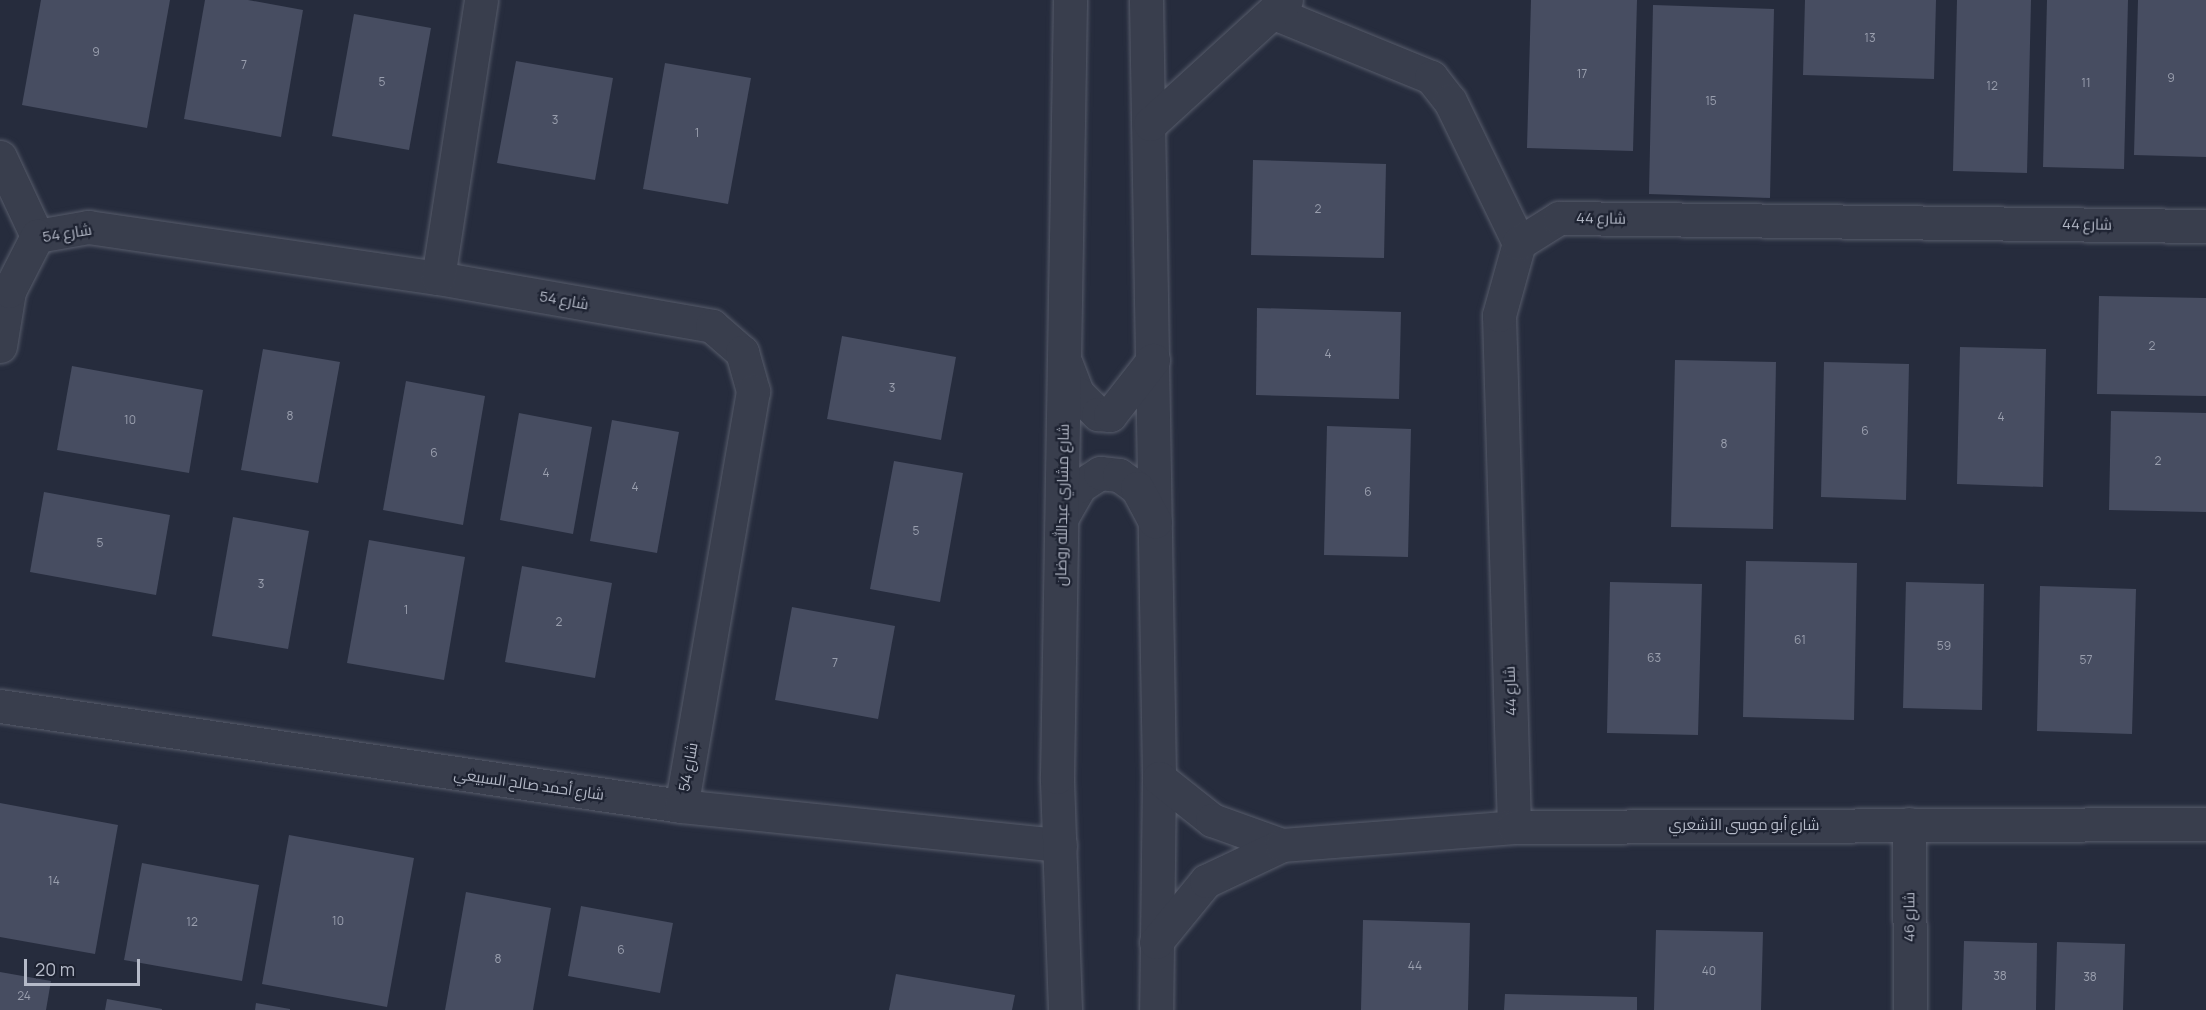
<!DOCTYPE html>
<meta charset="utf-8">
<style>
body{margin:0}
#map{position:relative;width:2206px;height:1010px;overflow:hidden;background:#262c3d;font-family:Manrope,Cairo,sans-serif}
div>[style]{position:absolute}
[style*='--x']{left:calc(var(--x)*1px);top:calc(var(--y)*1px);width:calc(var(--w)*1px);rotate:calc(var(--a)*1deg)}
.building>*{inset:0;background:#474d61}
.roads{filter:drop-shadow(0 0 2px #575c6b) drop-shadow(0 0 2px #575c6b)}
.minor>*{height:33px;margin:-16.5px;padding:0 16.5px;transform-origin:16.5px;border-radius:16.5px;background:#393e4d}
span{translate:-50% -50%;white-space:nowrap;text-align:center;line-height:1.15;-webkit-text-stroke:4.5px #1e2332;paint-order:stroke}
.number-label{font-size:12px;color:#9a9fae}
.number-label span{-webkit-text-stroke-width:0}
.street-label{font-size:15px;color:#b5bac8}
.scale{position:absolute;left:24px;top:959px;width:116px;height:27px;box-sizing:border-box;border:3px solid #b5bac8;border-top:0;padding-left:8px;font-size:18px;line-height:21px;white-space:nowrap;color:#b5bac8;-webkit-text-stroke:4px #1e2332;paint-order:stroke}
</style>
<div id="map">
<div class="building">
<div style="clip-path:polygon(41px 0,170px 0,147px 128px,22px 105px)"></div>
<div style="clip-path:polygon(205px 0,248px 0,303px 10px,281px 137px,184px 119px)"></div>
<div style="clip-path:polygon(1531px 0,1637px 0,1633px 151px,1527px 148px)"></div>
<div style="clip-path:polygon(1805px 0,1936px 0,1934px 79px,1803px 75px)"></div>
<div style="clip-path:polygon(1957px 0,2031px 0,2027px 173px,1953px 171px)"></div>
<div style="clip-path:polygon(2047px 0,2128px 0,2124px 169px,2043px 167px)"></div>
<div style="clip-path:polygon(2138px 0,2206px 0,2206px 157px,2134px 155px)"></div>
<div style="clip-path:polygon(1653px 5px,1774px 9px,1770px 198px,1649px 194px)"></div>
<div style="clip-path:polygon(354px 14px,431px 28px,409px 150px,332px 136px)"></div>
<div style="clip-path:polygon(516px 61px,613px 78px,595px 180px,497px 163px)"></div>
<div style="clip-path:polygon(665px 63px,751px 78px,728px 204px,643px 189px)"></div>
<div style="clip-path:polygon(1253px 160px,1386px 164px,1384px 258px,1251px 255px)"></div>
<div style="clip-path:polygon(2099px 296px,2206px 298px,2206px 396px,2097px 394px)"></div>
<div style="clip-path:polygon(1257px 308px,1401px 312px,1399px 399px,1256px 395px)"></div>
<div style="clip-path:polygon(842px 336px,956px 357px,941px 440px,827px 419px)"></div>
<div style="clip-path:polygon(1960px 347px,2046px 349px,2043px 487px,1957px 484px)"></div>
<div style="clip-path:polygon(263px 349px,340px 362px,318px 483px,241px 470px)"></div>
<div style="clip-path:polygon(1675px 360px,1776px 362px,1773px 529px,1671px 527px)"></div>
<div style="clip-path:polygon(1824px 362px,1909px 364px,1906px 500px,1821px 497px)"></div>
<div style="clip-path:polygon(72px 366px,203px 390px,189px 473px,57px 450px)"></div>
<div style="clip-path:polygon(406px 381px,485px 396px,463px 525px,383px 510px)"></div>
<div style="clip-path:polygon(2111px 411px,2206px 413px,2206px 512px,2109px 510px)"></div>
<div style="clip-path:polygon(519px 413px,592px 427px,573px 534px,500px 520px)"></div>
<div style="clip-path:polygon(612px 420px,679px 432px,657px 553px,590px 541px)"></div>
<div style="clip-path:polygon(1327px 426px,1411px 429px,1408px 557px,1324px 555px)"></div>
<div style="clip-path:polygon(894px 461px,963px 473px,940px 602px,870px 589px)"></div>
<div style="clip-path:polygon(44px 492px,170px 515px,156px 595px,30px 572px)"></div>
<div style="clip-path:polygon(233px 517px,309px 531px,288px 649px,212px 636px)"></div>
<div style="clip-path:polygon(369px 540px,465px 557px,444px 680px,347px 663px)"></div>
<div style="clip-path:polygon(1746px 561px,1857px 563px,1854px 720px,1743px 717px)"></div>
<div style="clip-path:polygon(522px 566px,612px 583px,595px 678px,505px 662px)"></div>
<div style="clip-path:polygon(1610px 582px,1702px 584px,1698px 735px,1607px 733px)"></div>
<div style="clip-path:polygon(1906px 582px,1984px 584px,1982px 710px,1903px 708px)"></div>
<div style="clip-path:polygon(2040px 586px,2136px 589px,2132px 734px,2037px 731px)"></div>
<div style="clip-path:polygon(792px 607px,895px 626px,878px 719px,775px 700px)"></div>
<div style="clip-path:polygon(0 803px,118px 825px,95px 954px,0 937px)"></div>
<div style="clip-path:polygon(289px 835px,414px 858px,387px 1007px,262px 984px)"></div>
<div style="clip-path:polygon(142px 863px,259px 885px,242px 981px,124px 960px)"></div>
<div style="clip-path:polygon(466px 892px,551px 908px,533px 1010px,445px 1010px)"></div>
<div style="clip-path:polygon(581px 906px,673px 923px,660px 993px,568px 976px)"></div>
<div style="clip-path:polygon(1363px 920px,1470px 923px,1468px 1010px,1361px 1010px)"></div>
<div style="clip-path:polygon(1656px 930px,1763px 932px,1761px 1010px,1654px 1010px)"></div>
<div style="clip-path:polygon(1964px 941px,2037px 943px,2036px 1010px,1962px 1010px)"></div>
<div style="clip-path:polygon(2057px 942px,2125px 944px,2123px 1010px,2055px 1010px)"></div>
<div style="clip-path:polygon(0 972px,51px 981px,46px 1010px,0 1010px)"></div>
<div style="clip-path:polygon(896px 974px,1015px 995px,1012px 1010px,889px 1010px)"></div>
<div style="clip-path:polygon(1505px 994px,1637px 997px,1637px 1010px,1504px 1010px)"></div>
<div style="clip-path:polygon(107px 999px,162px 1009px,162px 1010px,105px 1010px)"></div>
<div style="clip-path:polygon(256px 1003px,290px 1009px,290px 1010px,255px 1010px)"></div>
</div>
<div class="roads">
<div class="minor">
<div style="--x:1146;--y:0;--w:778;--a:89.04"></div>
<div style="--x:1159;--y:778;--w:232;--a:90.7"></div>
<div style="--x:1274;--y:13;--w:170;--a:22.2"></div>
<div style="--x:1431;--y:77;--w:31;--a:52"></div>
<div style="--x:1450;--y:101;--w:158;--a:64.1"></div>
<div style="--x:1150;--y:124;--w:184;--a:-42.4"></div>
<div style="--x:0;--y:157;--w:87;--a:64.9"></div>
<div style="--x:37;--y:236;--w:52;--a:-10"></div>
<div style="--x:88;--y:227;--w:354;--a:8.3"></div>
<div style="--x:438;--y:278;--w:278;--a:9.9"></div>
<div style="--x:712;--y:326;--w:40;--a:41"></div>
<div style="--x:742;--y:352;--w:41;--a:74.2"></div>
<div style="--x:753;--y:391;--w:421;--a:99.8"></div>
<div style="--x:438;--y:278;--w:281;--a:-81.2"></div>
<div style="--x:0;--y:346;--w:56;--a:-80.7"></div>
<div style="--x:9;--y:291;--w:62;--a:-63"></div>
<div style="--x:1066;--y:364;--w:31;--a:69"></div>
<div style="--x:1077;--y:393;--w:30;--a:45"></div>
<div style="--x:1098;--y:414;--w:12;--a:5"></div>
<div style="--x:1110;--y:415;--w:70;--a:-52"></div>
<div style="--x:1062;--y:517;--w:36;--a:-60"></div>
<div style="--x:1080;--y:486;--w:24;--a:-33"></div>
<div style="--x:1100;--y:473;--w:19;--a:6"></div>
<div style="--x:1119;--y:475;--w:22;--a:36"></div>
<div style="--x:1137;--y:488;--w:38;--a:62"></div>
<div style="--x:0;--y:706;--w:688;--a:8.35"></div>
<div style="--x:681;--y:806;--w:381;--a:5.9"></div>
<div style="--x:1159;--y:778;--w:68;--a:38.4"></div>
<div style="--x:1212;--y:820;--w:74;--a:19.7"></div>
<div style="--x:1909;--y:824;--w:186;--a:89.7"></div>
<div style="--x:1514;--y:827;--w:512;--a:-91.68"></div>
<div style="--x:1499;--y:315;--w:75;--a:-74.5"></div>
<div style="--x:1519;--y:243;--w:47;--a:-32"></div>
<div style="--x:1559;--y:218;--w:647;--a:0.71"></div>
<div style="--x:1156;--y:942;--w:79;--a:-50.7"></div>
<div style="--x:1206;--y:881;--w:84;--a:-25.3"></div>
<div style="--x:1282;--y:845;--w:233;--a:-4.4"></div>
<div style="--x:1514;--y:827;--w:692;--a:-0.25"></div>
<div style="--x:1065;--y:1010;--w:233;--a:-92"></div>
<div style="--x:1057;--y:777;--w:777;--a:-89.04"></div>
</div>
</div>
<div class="number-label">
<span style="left:1870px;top:38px">13</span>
<span style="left:96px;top:52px">9</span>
<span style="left:244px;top:65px">7</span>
<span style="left:1582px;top:74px">17</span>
<span style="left:2171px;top:78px">9</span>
<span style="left:382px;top:82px">5</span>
<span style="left:2086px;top:83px">11</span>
<span style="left:1992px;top:86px">12</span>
<span style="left:1711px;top:101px">15</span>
<span style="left:555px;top:120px">3</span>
<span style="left:697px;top:133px">1</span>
<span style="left:1318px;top:209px">2</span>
<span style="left:2152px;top:346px">2</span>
<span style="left:1328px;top:354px">4</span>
<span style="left:892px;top:388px">3</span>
<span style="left:290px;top:416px">8</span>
<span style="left:2001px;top:417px">4</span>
<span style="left:130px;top:420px">10</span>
<span style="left:1865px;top:431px">6</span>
<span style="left:1724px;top:444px">8</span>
<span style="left:434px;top:453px">6</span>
<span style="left:2158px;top:461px">2</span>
<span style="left:546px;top:473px">4</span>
<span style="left:635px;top:487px">4</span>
<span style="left:1368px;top:492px">6</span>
<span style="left:916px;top:531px">5</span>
<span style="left:100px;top:543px">5</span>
<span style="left:261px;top:584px">3</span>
<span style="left:406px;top:610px">1</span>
<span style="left:559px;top:622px">2</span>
<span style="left:1800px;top:640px">61</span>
<span style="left:1944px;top:646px">59</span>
<span style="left:1654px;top:658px">63</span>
<span style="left:2086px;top:660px">57</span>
<span style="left:835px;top:663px">7</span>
<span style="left:54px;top:881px">14</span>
<span style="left:338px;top:921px">10</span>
<span style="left:192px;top:922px">12</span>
<span style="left:621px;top:950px">6</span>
<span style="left:498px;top:959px">8</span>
<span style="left:1415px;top:966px">44</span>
<span style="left:1709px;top:971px">40</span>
<span style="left:2000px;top:976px">38</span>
<span style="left:2090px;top:977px">38</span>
<span style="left:24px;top:996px">24</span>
</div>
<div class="street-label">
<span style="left:1601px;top:218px;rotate:1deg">شارع 44</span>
<span style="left:2087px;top:224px;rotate:1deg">شارع 44</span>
<span style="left:67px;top:233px;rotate:-9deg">شارع 54</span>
<span style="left:564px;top:300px;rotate:10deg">شارع 54</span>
<span style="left:1062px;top:505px;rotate:-89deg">شارع مشاري عبدالله روضان</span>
<span style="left:1510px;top:691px;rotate:-92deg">شارع 44</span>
<span style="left:688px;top:767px;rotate:-80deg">شارع 54</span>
<span style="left:529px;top:784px;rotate:8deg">شارع أحمد صالح السبيعي</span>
<span style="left:1744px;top:825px">شارع أبو موسى الأشعري</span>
<span style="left:1909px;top:917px;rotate:-90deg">شارع 46</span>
</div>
<div class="scale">20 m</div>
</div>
